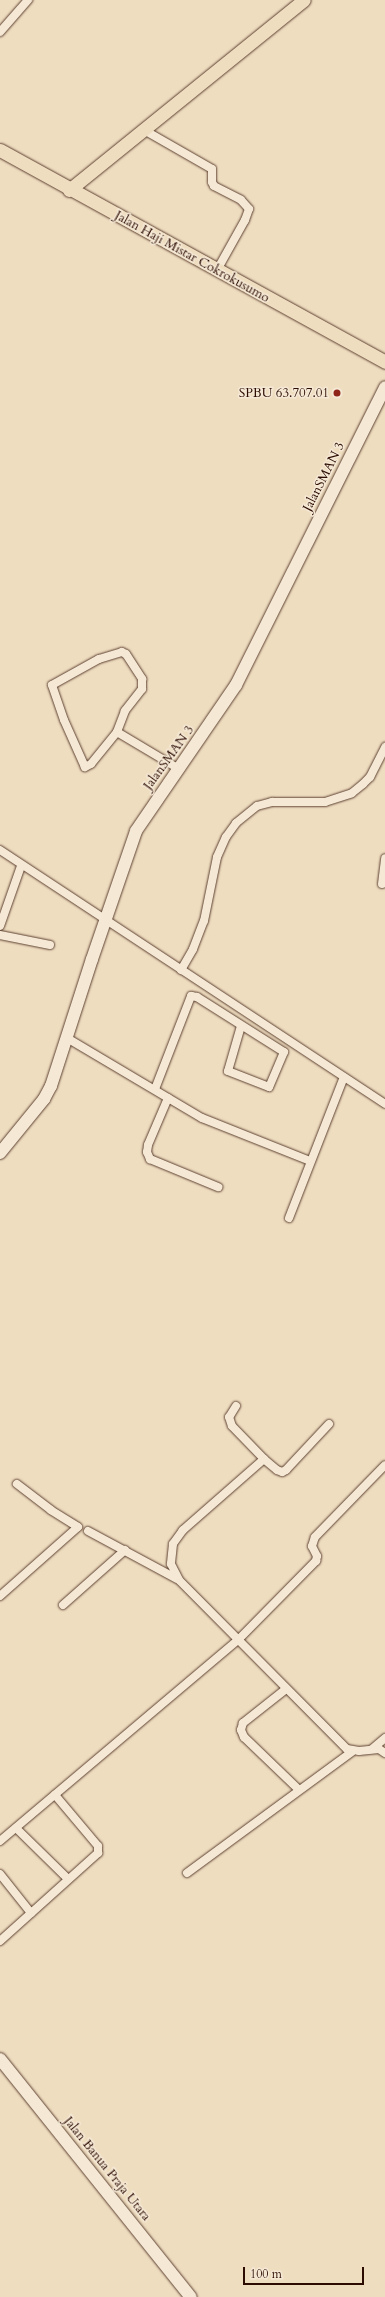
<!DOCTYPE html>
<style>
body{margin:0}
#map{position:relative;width:385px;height:2297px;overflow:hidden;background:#efddc0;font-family:Cardo,serif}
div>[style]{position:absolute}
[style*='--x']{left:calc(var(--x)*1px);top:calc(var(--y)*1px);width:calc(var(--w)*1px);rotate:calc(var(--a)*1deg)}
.roads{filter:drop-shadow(0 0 1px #5d4030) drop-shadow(0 0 1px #5d4030)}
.street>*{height:8px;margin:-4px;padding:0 4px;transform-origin:4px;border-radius:4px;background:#f5e9d6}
.secondary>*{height:12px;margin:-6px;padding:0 6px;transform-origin:6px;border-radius:6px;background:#f5e9d6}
.primary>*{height:13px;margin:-6.5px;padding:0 6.5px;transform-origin:6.5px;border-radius:6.5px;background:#efddc0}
.dots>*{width:11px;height:11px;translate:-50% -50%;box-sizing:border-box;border:2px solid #f5e9d6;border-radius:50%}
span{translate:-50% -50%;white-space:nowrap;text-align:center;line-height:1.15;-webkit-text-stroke:3px #f5e9d6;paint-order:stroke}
.street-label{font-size:13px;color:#2c0c00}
.poi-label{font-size:13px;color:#2c0c00}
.right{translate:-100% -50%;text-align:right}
.scale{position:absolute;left:243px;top:2267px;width:121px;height:18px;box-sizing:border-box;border:2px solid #2c0c00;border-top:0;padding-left:5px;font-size:12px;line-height:14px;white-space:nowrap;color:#2c0c00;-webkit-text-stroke:3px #f5e9d6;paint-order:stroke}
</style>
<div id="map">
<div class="roads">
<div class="street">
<div style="--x:0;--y:32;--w:43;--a:-48.8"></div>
<div style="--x:144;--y:130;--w:78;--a:29.8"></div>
<div style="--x:212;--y:169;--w:13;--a:90"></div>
<div style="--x:212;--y:182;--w:4;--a:63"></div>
<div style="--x:214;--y:186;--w:30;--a:27"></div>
<div style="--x:241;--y:200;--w:12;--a:48"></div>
<div style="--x:249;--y:209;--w:12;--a:110"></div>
<div style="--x:245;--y:220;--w:57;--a:119.2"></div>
<div style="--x:122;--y:652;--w:4;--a:27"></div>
<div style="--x:126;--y:654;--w:30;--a:57"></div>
<div style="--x:142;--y:679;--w:10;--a:90"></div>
<div style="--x:142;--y:689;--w:28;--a:128"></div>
<div style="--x:125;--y:711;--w:22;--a:111"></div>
<div style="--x:117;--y:732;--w:41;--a:129.1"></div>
<div style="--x:91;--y:764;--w:7;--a:153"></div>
<div style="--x:85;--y:767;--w:51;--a:-114.1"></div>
<div style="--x:64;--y:720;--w:37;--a:-109"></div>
<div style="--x:52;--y:685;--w:54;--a:-29"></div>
<div style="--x:99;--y:659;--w:24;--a:-17"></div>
<div style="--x:117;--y:732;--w:72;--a:30.8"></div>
<div style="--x:0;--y:850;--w:461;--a:33.4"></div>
<div style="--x:382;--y:884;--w:26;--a:-83"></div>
<div style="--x:0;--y:926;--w:64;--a:-70.7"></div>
<div style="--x:0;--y:935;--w:51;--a:11.3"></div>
<div style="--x:181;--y:970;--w:24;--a:-60"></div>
<div style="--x:193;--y:949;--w:30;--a:-69"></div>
<div style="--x:204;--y:921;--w:65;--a:-78.5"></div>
<div style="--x:217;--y:857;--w:22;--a:-66"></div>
<div style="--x:226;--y:837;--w:17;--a:-54"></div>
<div style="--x:236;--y:823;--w:27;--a:-39"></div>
<div style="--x:257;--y:806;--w:16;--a:-15"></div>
<div style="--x:272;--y:802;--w:53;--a:0"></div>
<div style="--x:325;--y:802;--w:28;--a:-18"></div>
<div style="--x:352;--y:793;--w:14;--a:-39"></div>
<div style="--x:363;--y:784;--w:10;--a:-45"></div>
<div style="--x:370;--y:777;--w:34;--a:-63"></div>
<div style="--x:67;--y:1038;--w:157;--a:30.7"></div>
<div style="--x:202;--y:1118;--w:116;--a:21.7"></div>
<div style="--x:155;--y:1089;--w:100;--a:-68.8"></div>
<div style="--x:191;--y:996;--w:6;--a:9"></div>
<div style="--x:197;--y:997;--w:103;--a:32.3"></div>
<div style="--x:284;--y:1052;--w:38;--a:113"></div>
<div style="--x:269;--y:1087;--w:44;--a:-158.7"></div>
<div style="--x:228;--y:1071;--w:47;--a:-73.9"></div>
<div style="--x:168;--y:1098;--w:51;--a:113.1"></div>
<div style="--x:148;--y:1145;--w:7;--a:98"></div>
<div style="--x:147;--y:1152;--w:8;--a:67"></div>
<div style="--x:150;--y:1159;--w:74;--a:22.4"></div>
<div style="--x:289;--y:1218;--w:151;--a:-68.7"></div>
<div style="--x:236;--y:1406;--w:13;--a:122"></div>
<div style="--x:229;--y:1417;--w:9;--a:72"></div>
<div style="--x:232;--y:1426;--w:46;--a:45.9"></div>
<div style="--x:329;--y:1424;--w:63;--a:133.1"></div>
<div style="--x:286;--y:1470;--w:4;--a:153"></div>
<div style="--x:282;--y:1472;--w:5;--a:-158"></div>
<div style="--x:277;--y:1470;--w:17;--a:-140"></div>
<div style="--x:264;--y:1459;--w:108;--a:138.8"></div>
<div style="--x:183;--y:1530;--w:17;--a:126"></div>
<div style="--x:173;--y:1544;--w:20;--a:96"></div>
<div style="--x:171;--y:1564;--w:18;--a:63"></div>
<div style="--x:179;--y:1580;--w:238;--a:45.2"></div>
<div style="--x:347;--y:1749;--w:12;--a:9"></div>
<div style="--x:359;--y:1751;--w:20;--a:-6"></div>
<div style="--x:379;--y:1749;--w:7;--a:34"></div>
<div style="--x:88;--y:1531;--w:101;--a:28.3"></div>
<div style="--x:0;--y:1596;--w:104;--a:-41.5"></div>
<div style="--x:78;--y:1527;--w:32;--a:-148"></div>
<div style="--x:51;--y:1510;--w:43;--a:-142.6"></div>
<div style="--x:63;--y:1605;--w:83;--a:-41.6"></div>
<div style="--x:286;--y:1689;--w:55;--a:141.7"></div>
<div style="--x:243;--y:1723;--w:7;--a:106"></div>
<div style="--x:241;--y:1730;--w:8;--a:67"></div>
<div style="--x:244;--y:1737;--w:76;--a:43.9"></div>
<div style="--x:372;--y:1749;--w:17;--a:-40"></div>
<div style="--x:16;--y:1828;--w:73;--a:44.4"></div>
<div style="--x:0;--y:1841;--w:313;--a:-40.2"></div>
<div style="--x:239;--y:1639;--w:110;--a:-45.4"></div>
<div style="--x:316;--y:1561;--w:5;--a:-79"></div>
<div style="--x:317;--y:1556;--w:11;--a:-117"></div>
<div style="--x:312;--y:1546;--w:9;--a:-72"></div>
<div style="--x:315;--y:1537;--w:100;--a:-45.8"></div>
<div style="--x:187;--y:1873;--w:206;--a:-36.3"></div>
<div style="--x:0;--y:1874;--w:50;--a:51.5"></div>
<div style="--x:0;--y:1941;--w:132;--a:-41.9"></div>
<div style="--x:98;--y:1853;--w:7;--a:-90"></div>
<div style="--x:98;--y:1846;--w:67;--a:-130.1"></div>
</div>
<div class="secondary">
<div style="--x:0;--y:1153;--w:70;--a:-50.8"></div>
<div style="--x:44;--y:1099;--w:15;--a:-62"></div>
<div style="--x:51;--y:1086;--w:133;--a:-72.1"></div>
<div style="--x:92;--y:959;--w:135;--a:-71"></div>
<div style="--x:136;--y:831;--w:177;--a:-55.6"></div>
<div style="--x:236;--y:685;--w:333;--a:-63.4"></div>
<div style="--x:0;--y:2059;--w:305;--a:51.3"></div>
</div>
<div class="primary">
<div style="--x:0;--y:150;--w:440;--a:28.8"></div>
<div style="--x:69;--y:190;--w:302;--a:-39"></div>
</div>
</div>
<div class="dots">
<div style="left:337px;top:393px;background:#8f2418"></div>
</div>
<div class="street-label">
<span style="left:192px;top:257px;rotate:29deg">Jalan Haji Mistar Cokrokusumo</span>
<span style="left:324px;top:477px;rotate:-63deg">JalanSMAN 3</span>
<span style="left:169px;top:758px;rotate:-54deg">JalanSMAN 3</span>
<span style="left:107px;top:2169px;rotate:51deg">Jalan Banua Praja Utara</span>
</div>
<div class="poi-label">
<span class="right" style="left:329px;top:393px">SPBU 63.707.01</span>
</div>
<div class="scale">100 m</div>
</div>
